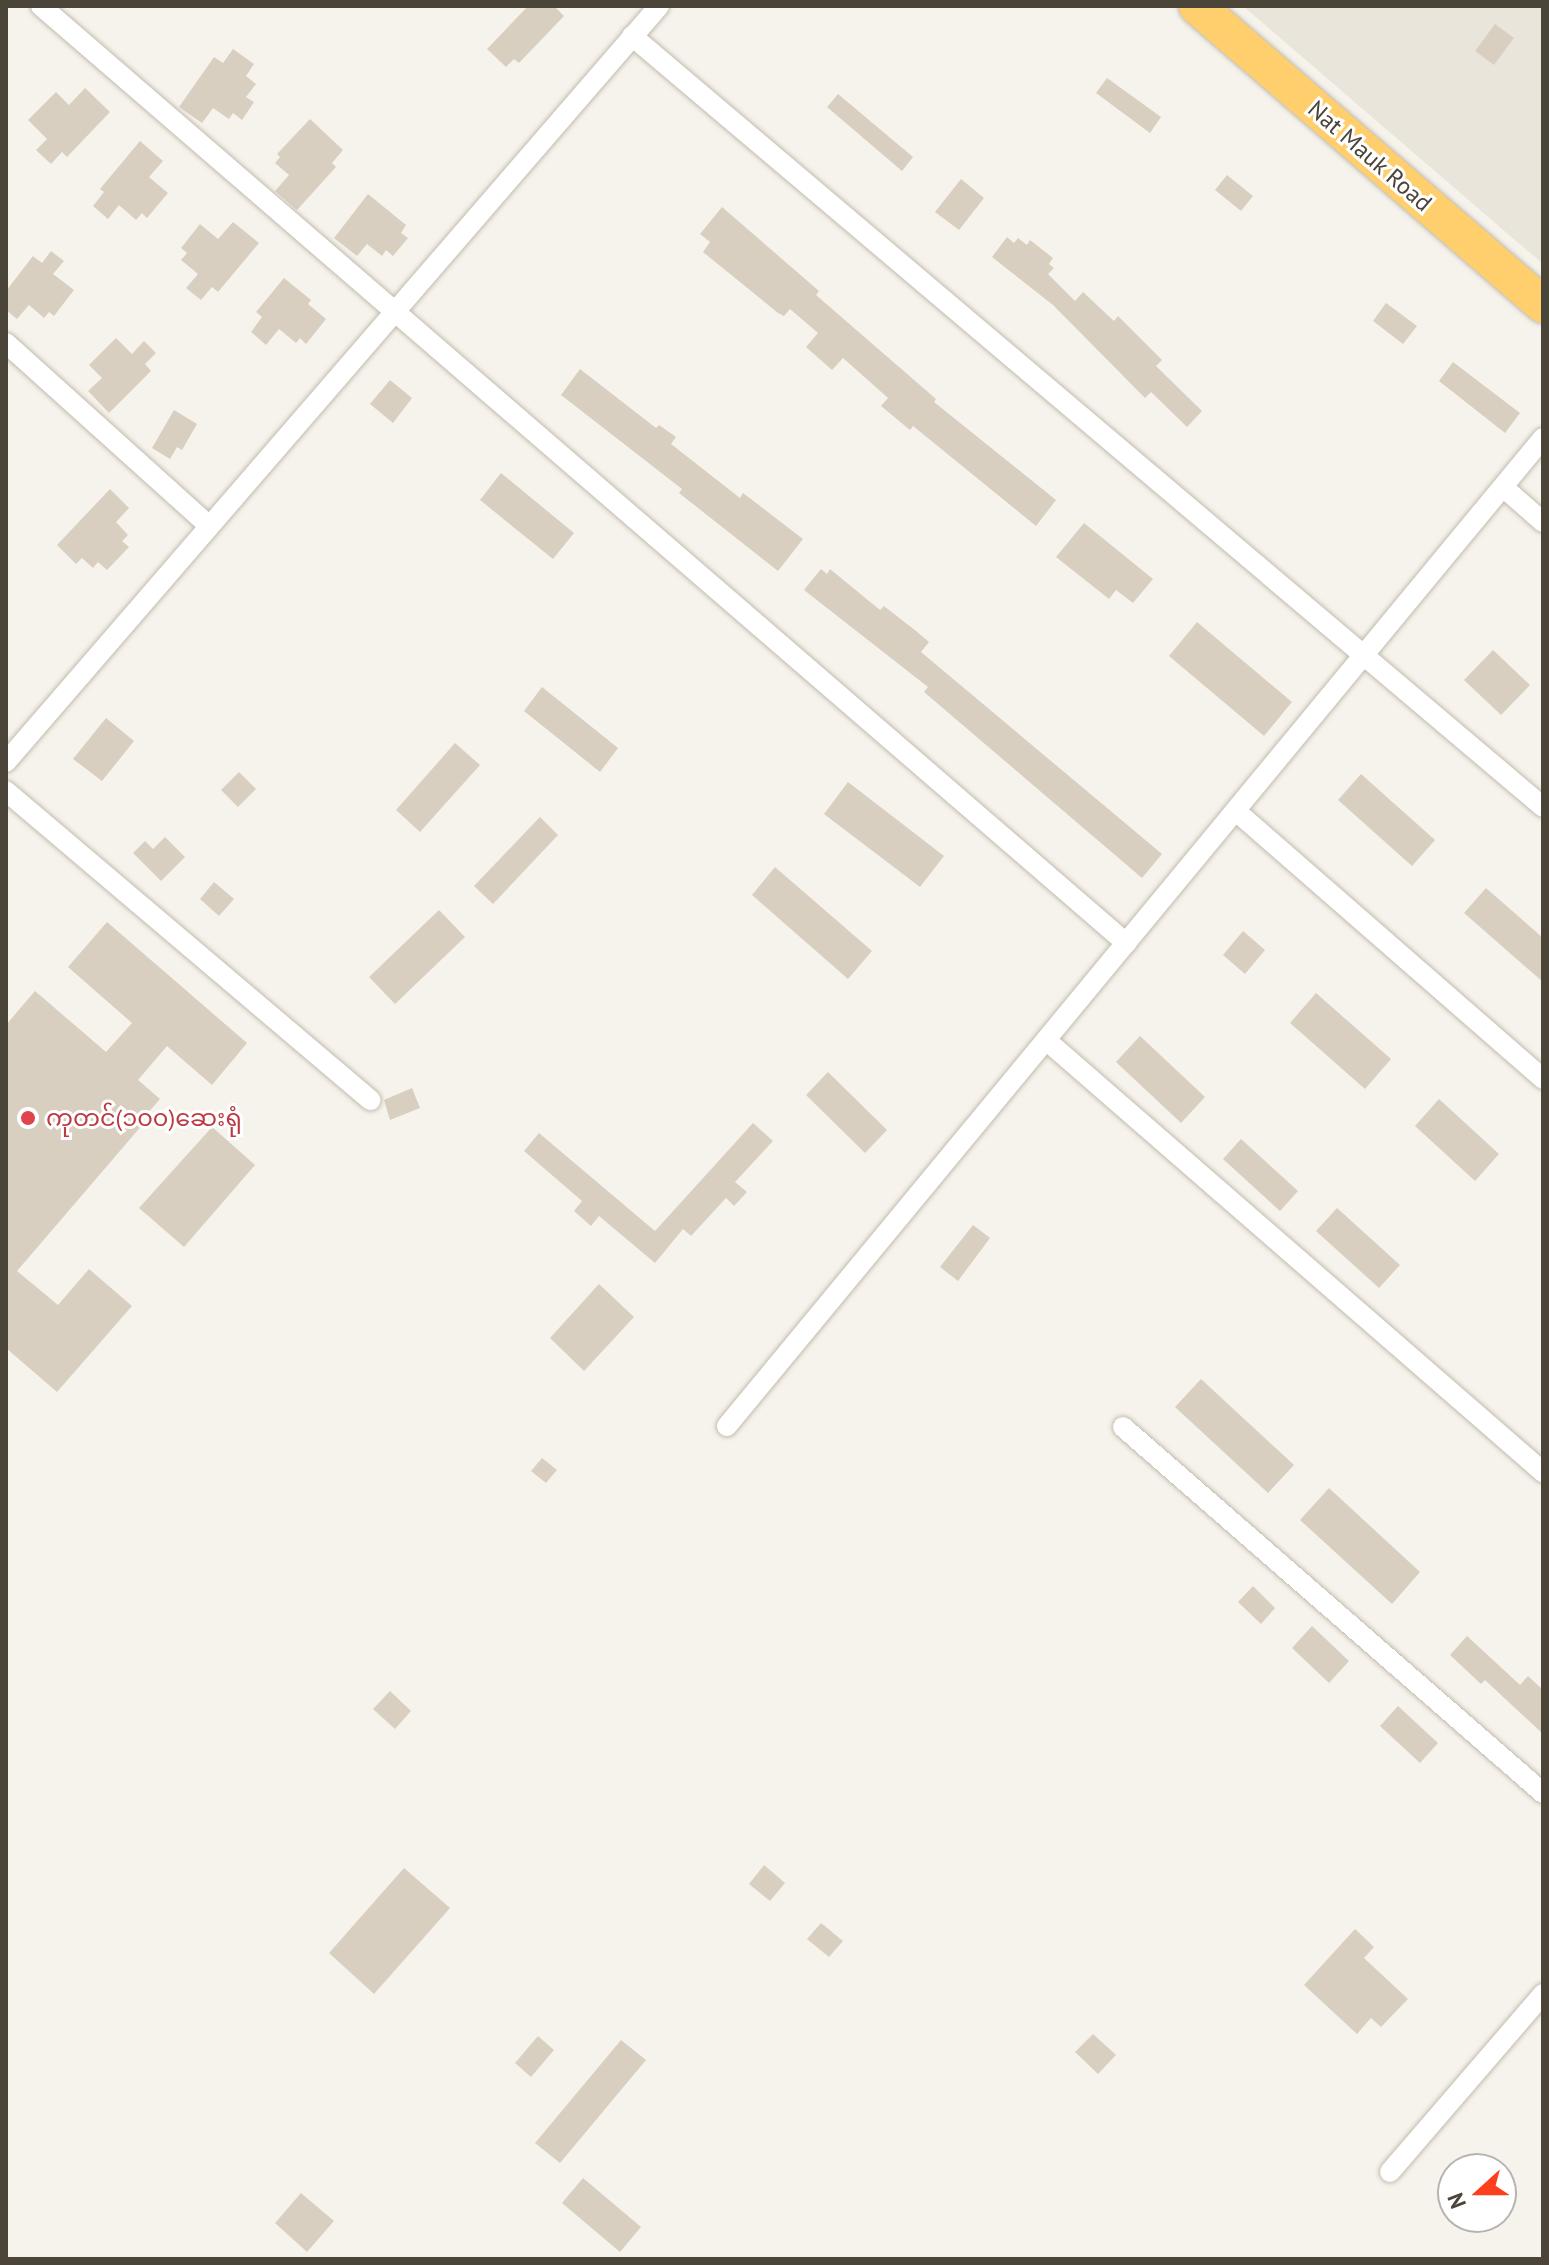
<!DOCTYPE html>
<meta charset="utf-8">
<style>
body{margin:0}
#map{position:relative;width:1549px;height:2265px;overflow:hidden;background:#f6f3ec;font-family:"PT Sans","Noto Sans Myanmar",sans-serif}
div>[style]{position:absolute}
[style*='--x']{left:calc(var(--x)*1px);top:calc(var(--y)*1px);width:calc(var(--w)*1px);rotate:calc(var(--a)*1deg)}
.residential>*{inset:0;background:#eae5da}
.building>*{inset:0;background:#d8cfc1}
.roads{filter:drop-shadow(0 0 2px #c2bbae) drop-shadow(0 0 2px #c2bbae)}
.street>*{height:20px;margin:-10px;padding:0 10px;transform-origin:10px;border-radius:10px;background:#fff}
.highway>*{height:36px;margin:-18px;padding:0 18px;transform-origin:18px;border-radius:18px;background:#ffcf6e}
.dots>*{width:22px;height:22px;translate:-50% -50%;box-sizing:border-box;border:4px solid #fff;border-radius:50%}
span{translate:-50% -50%;white-space:nowrap;text-align:center;line-height:1.15;-webkit-text-stroke:6px #fff;paint-order:stroke}
.street-label{font-size:24px;color:#4b4439}
.health-label{font-size:24px;color:#be3a42}
.left{translate:0 -50%;text-align:left}
.frame{position:absolute;inset:0;border:8px solid #4b4439;pointer-events:none}
.north{position:absolute;left:1437px;top:2153px;width:80px;height:80px;box-sizing:border-box;background:#fff;border:2px solid #b7b4b0;border-radius:50%;rotate:249deg;font-size:22px;font-weight:700;line-height:32px;text-align:center;color:#4b4439}
.north::after{content:'';display:block;margin:auto;width:28px;height:36px;background:#fc3f1d;clip-path:polygon(50% 0,100% 100%,50% 72%,0 100%)}
</style>
<div id="map">
<div class="residential">
<div style="clip-path:polygon(1243px 6px,1543px 6px,1543px 264px)"></div>
</div>
<div class="building">
<div style="clip-path:polygon(528px 6px,554px 6px,564px 16px,519px 63px,514px 59px,506px 67px,487px 49px)"></div>
<div style="clip-path:polygon(1495px 24px,1514px 38px,1494px 65px,1475px 51px)"></div>
<div style="clip-path:polygon(233px 49px,254px 64px,246px 76px,256px 84px,246px 97px,254px 102px,242px 120px,233px 113px,229px 119px,213px 108px,202px 123px,179px 107px,214px 57px,223px 63px)"></div>
<div style="clip-path:polygon(1107px 78px,1161px 117px,1150px 133px,1096px 93px)"></div>
<div style="clip-path:polygon(85px 88px,110px 112px,67px 157px,62px 152px,51px 164px,36px 150px,47px 139px,28px 120px,56px 92px,69px 105px)"></div>
<div style="clip-path:polygon(838px 94px,913px 157px,902px 171px,827px 107px)"></div>
<div style="clip-path:polygon(310px 119px,343px 150px,332px 163px,336px 167px,297px 210px,275px 191px,289px 175px,275px 163px,280px 157px,277px 154px)"></div>
<div style="clip-path:polygon(140px 141px,163px 161px,149px 177px,168px 193px,147px 218px,142px 213px,136px 220px,119px 205px,108px 219px,93px 206px,104px 192px,100px 189px)"></div>
<div style="clip-path:polygon(1227px 175px,1253px 196px,1241px 211px,1215px 190px)"></div>
<div style="clip-path:polygon(961px 179px,984px 198px,959px 230px,935px 212px)"></div>
<div style="clip-path:polygon(368px 194px,406px 225px,401px 233px,408px 238px,393px 256px,386px 250px,382px 256px,367px 244px,357px 256px,334px 238px)"></div>
<div style="clip-path:polygon(722px 207px,819px 291px,816px 295px,936px 399px,934px 402px,1056px 500px,1036px 526px,913px 426px,910px 430px,881px 406px,888px 398px,843px 358px,832px 370px,806px 347px,818px 333px,790px 309px,784px 316px,778px 313px,703px 252px,710px 242px,700px 234px)"></div>
<div style="clip-path:polygon(233px 222px,259px 243px,218px 292px,212px 287px,201px 300px,186px 288px,198px 274px,181px 260px,187px 253px,181px 248px,200px 224px,218px 239px)"></div>
<div style="clip-path:polygon(1007px 237px,1014px 243px,1018px 238px,1027px 245px,1030px 240px,1053px 258px,1049px 264px,1054px 268px,1048px 274px,1075px 301px,1083px 292px,1114px 321px,1118px 316px,1162px 360px,1156px 366px,1202px 411px,1187px 427px,1151px 392px,1145px 398px,1053px 305px,992px 257px)"></div>
<div style="clip-path:polygon(51px 251px,64px 261px,53px 274px,74px 290px,54px 316px,49px 312px,44px 318px,29px 305px,17px 319px,6px 310px,6px 291px,33px 256px,42px 263px)"></div>
<div style="clip-path:polygon(284px 278px,311px 300px,308px 304px,326px 319px,306px 344px,300px 338px,296px 343px,279px 329px,266px 345px,251px 332px,262px 317px,256px 312px)"></div>
<div style="clip-path:polygon(1386px 303px,1417px 326px,1403px 344px,1373px 321px)"></div>
<div style="clip-path:polygon(116px 338px,132px 354px,144px 341px,156px 353px,145px 364px,151px 371px,109px 413px,88px 391px,102px 378px,89px 365px)"></div>
<div style="clip-path:polygon(1453px 362px,1520px 413px,1505px 433px,1439px 381px)"></div>
<div style="clip-path:polygon(580px 369px,656px 428px,659px 425px,676px 437px,671px 444px,740px 498px,743px 493px,803px 539px,778px 571px,679px 493px,682px 489px,561px 395px)"></div>
<div style="clip-path:polygon(390px 380px,412px 398px,393px 423px,370px 404px)"></div>
<div style="clip-path:polygon(174px 410px,197px 424px,182px 450px,177px 447px,170px 459px,152px 448px)"></div>
<div style="clip-path:polygon(501px 473px,574px 533px,553px 559px,480px 500px)"></div>
<div style="clip-path:polygon(110px 489px,129px 508px,116px 522px,128px 535px,122px 541px,129px 547px,107px 570px,98px 562px,93px 568px,82px 558px,76px 564px,57px 545px)"></div>
<div style="clip-path:polygon(1084px 523px,1153px 579px,1133px 603px,1116px 590px,1109px 599px,1056px 557px)"></div>
<div style="clip-path:polygon(821px 569px,827px 574px,830px 569px,880px 610px,884px 606px,916px 631px,929px 642px,921px 652px,1162px 854px,1142px 878px,924px 692px,928px 687px,804px 590px)"></div>
<div style="clip-path:polygon(1197px 622px,1292px 702px,1264px 736px,1169px 656px)"></div>
<div style="clip-path:polygon(1493px 650px,1530px 685px,1501px 715px,1464px 680px)"></div>
<div style="clip-path:polygon(542px 687px,618px 748px,600px 772px,524px 711px)"></div>
<div style="clip-path:polygon(106px 718px,134px 741px,102px 781px,73px 759px)"></div>
<div style="clip-path:polygon(455px 743px,480px 765px,420px 832px,396px 810px)"></div>
<div style="clip-path:polygon(239px 772px,256px 789px,238px 807px,221px 790px)"></div>
<div style="clip-path:polygon(1361px 774px,1435px 840px,1412px 866px,1338px 800px)"></div>
<div style="clip-path:polygon(848px 782px,944px 856px,920px 887px,824px 814px)"></div>
<div style="clip-path:polygon(540px 817px,558px 835px,493px 904px,474px 886px)"></div>
<div style="clip-path:polygon(165px 837px,185px 857px,161px 881px,133px 853px,145px 841px,153px 849px)"></div>
<div style="clip-path:polygon(775px 867px,872px 951px,848px 979px,752px 895px)"></div>
<div style="clip-path:polygon(214px 882px,234px 899px,219px 916px,200px 899px)"></div>
<div style="clip-path:polygon(1486px 888px,1543px 938px,1543px 982px,1464px 913px)"></div>
<div style="clip-path:polygon(439px 910px,465px 937px,395px 1004px,369px 977px)"></div>
<div style="clip-path:polygon(107px 922px,247px 1043px,212px 1085px,167px 1046px,138px 1080px,160px 1099px,140px 1122px,143px 1124px,17px 1271px,58px 1305px,89px 1269px,132px 1306px,57px 1392px,6px 1348px,6px 1025px,35px 991px,106px 1052px,132px 1023px,68px 967px)"></div>
<div style="clip-path:polygon(1243px 931px,1265px 950px,1245px 974px,1223px 955px)"></div>
<div style="clip-path:polygon(1316px 993px,1391px 1059px,1365px 1089px,1290px 1023px)"></div>
<div style="clip-path:polygon(1140px 1036px,1205px 1097px,1181px 1123px,1116px 1062px)"></div>
<div style="clip-path:polygon(828px 1072px,887px 1130px,865px 1153px,806px 1095px)"></div>
<div style="clip-path:polygon(412px 1088px,420px 1108px,390px 1120px,384px 1100px)"></div>
<div style="clip-path:polygon(1439px 1099px,1499px 1154px,1475px 1181px,1415px 1126px)"></div>
<div style="clip-path:polygon(753px 1123px,773px 1141px,735px 1182px,747px 1192px,734px 1206px,726px 1198px,691px 1236px,683px 1229px,655px 1263px,599px 1216px,591px 1226px,574px 1211px,582px 1201px,524px 1151px,539px 1133px,655px 1231px)"></div>
<div style="clip-path:polygon(212px 1127px,255px 1165px,184px 1247px,139px 1208px)"></div>
<div style="clip-path:polygon(1241px 1139px,1298px 1191px,1280px 1211px,1223px 1159px)"></div>
<div style="clip-path:polygon(1337px 1208px,1400px 1265px,1379px 1288px,1316px 1231px)"></div>
<div style="clip-path:polygon(973px 1225px,990px 1238px,958px 1281px,940px 1267px)"></div>
<div style="clip-path:polygon(599px 1284px,634px 1317px,584px 1371px,550px 1338px)"></div>
<div style="clip-path:polygon(1201px 1379px,1294px 1465px,1268px 1493px,1175px 1407px)"></div>
<div style="clip-path:polygon(542px 1458px,557px 1470px,546px 1483px,531px 1471px)"></div>
<div style="clip-path:polygon(1329px 1488px,1420px 1572px,1392px 1604px,1300px 1520px)"></div>
<div style="clip-path:polygon(1253px 1586px,1275px 1608px,1261px 1624px,1238px 1602px)"></div>
<div style="clip-path:polygon(1312px 1626px,1349px 1661px,1329px 1683px,1292px 1648px)"></div>
<div style="clip-path:polygon(1467px 1636px,1520px 1685px,1528px 1676px,1543px 1690px,1543px 1734px,1485px 1680px,1481px 1684px,1450px 1655px)"></div>
<div style="clip-path:polygon(390px 1691px,411px 1711px,395px 1729px,373px 1709px)"></div>
<div style="clip-path:polygon(1398px 1706px,1438px 1743px,1420px 1763px,1380px 1726px)"></div>
<div style="clip-path:polygon(764px 1865px,785px 1883px,770px 1901px,749px 1884px)"></div>
<div style="clip-path:polygon(404px 1868px,450px 1908px,374px 1994px,329px 1953px)"></div>
<div style="clip-path:polygon(821px 1923px,843px 1941px,829px 1957px,807px 1939px)"></div>
<div style="clip-path:polygon(1355px 1929px,1374px 1947px,1364px 1958px,1408px 1999px,1381px 2027px,1371px 2018px,1357px 2034px,1304px 1985px)"></div>
<div style="clip-path:polygon(1093px 2034px,1116px 2055px,1098px 2074px,1075px 2052px)"></div>
<div style="clip-path:polygon(538px 2036px,554px 2050px,531px 2077px,515px 2063px)"></div>
<div style="clip-path:polygon(621px 2040px,646px 2060px,560px 2163px,535px 2143px)"></div>
<div style="clip-path:polygon(583px 2178px,641px 2227px,620px 2252px,562px 2203px)"></div>
<div style="clip-path:polygon(301px 2193px,334px 2221px,307px 2252px,275px 2223px)"></div>
</div>
<div class="roads">
<div class="street">
<div style="--x:41;--y:6;--w:1434;--a:40.81"></div>
<div style="--x:632;--y:36;--w:1193;--a:40.24"></div>
<div style="--x:6;--y:343;--w:273;--a:42"></div>
<div style="--x:1503;--y:487;--w:53;--a:41.2"></div>
<div style="--x:6;--y:762;--w:999;--a:-49.18"></div>
<div style="--x:6;--y:791;--w:478;--a:40.3"></div>
<div style="--x:1236;--y:811;--w:408;--a:41.1"></div>
<div style="--x:1046;--y:1040;--w:659;--a:41"></div>
<div style="--x:727;--y:1426;--w:1281;--a:-50.45"></div>
<div style="--x:1123;--y:1427;--w:557;--a:41.07"></div>
<div style="--x:1390;--y:2172;--w:235;--a:-49.3"></div>
</div>
<div class="highway">
<div style="--x:1197;--y:6;--w:457;--a:40.8"></div>
</div>
</div>
<div class="dots">
<div style="left:28px;top:1118px;background:#e0444e"></div>
</div>
<div class="street-label">
<span style="left:1370px;top:156px;rotate:41deg">Nat Mauk Road</span>
</div>
<div class="health-label">
<span class="left" style="left:46px;top:1118px">ကုတင်(၁၀၀)ဆေးရုံ</span>
</div>
<div class="frame"></div>
<div class="north">N</div>
</div>
